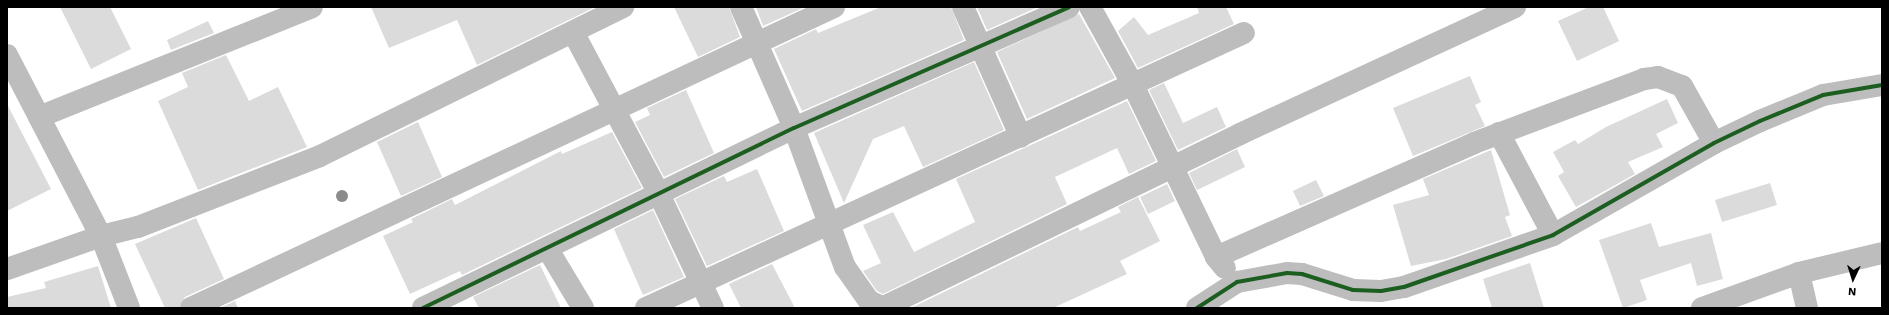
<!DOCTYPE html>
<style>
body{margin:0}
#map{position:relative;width:1889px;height:315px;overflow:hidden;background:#fff;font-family:"Work Sans",sans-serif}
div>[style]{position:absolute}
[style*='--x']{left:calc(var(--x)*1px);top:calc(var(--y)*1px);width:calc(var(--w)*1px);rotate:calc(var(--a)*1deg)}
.building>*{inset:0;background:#dbdbdb}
.street>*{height:22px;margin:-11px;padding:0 11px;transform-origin:11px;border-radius:11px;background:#bdbdbd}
.cycleway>*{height:4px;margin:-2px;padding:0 2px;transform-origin:2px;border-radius:2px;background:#1b5e20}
.trees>*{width:12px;height:12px;margin:-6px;border-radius:50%;background:#8b8b8b}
span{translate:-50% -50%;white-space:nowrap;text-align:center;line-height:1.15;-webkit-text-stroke:4px #fff;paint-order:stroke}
.frame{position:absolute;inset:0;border:8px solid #000;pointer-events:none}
.north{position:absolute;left:1833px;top:259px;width:40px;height:40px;-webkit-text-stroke:3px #fff;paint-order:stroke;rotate:184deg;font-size:11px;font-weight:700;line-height:16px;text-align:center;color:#000}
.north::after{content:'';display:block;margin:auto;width:14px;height:18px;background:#000;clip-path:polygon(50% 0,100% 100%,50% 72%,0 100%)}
</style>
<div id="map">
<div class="building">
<div style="clip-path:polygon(60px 7px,110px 7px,131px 49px,91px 69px)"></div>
<div style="clip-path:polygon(371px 7px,595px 7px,477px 65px,457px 20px,389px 48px)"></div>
<div style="clip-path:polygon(674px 7px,729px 7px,740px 37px,698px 57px)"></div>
<div style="clip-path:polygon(756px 7px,805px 7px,763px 26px)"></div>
<div style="clip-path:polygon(881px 7px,951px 7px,964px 40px,802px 111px,774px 49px,816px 29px,818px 33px)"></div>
<div style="clip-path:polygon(977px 7px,1038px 7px,987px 30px)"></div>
<div style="clip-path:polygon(1197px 7px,1226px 7px,1234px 24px,1138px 68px,1118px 31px,1134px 17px,1148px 35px,1199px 13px)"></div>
<div style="clip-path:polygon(1589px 7px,1603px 7px,1619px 41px,1577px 61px,1558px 21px)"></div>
<div style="clip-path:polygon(1079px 14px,1115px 78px,1027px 119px,997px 52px)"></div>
<div style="clip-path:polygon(208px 21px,214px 33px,171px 50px,167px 40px)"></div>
<div style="clip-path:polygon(226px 55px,249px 101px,278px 87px,307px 147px,198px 190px,158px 101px,188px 87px,182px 73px)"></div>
<div style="clip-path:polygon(974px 62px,1004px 130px,923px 167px,904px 126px,873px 139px,844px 203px,814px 133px)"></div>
<div style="clip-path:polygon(1470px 76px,1481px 102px,1475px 105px,1485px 126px,1413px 156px,1393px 108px)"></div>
<div style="clip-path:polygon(1164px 83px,1183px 123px,1217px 107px,1226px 127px,1178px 150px,1149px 90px)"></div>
<div style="clip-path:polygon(686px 90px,714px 153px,664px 177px,635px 122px,650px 115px,647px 108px)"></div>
<div style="clip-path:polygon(1667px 99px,1678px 123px,1656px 134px,1663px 147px,1628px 162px,1635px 174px,1576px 207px,1558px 176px,1564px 172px,1553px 152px,1575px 140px,1578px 144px,1606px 127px)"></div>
<div style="clip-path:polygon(1127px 101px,1156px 161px,1129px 174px,1117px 148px,1055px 177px,1067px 204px,883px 294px,877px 291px,863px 271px,881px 263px,863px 225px,893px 212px,914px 252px,975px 222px,956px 179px)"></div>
<div style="clip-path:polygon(7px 104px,51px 189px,7px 211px)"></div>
<div style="clip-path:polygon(418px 122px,442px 177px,401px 196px,377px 142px)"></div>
<div style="clip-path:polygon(612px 132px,642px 188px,462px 275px,460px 271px,410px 294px,383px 236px,413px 222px,411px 219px,452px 199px,455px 205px,561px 151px,562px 154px)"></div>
<div style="clip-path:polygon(1237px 149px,1245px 167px,1197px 190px,1189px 173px)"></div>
<div style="clip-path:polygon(1491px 150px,1510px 215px,1505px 217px,1512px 236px,1446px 259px,1411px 266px,1393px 205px,1429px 195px,1423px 179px)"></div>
<div style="clip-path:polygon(757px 169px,784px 231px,707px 266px,675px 199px,724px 176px,727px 182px)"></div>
<div style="clip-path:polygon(1316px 180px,1324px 196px,1300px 206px,1293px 191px)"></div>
<div style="clip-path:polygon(1770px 183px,1777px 205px,1722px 222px,1715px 200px)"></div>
<div style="clip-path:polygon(1167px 184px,1175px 201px,1148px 214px,1140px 197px)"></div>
<div style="clip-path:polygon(1138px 197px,1160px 241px,1120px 261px,1127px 274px,1053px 308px,911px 308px,1078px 227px,1080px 231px,1121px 212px,1118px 207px)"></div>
<div style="clip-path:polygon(653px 210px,684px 277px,643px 295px,614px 229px)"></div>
<div style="clip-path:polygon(196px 218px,224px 279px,185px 297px,179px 308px,165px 308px,135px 244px)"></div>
<div style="clip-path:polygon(1651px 223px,1659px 247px,1711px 233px,1723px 279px,1697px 286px,1691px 263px,1640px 280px,1647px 300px,1623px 308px,1599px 240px)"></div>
<div style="clip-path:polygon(1530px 263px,1544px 308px,1492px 308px,1483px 279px)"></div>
<div style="clip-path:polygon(772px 264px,795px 308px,741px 308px,729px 284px)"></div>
<div style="clip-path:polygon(540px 265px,561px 308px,479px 308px,473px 297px)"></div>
<div style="clip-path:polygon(98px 266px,111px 308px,7px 308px,7px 297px,46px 288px,44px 282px)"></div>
<div style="clip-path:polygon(235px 301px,238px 308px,220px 308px)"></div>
</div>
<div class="street">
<div style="--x:741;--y:7;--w:132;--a:66.3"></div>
<div style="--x:794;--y:128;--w:148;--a:69.9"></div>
<div style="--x:845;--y:267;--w:42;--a:54.8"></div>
<div style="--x:869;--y:301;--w:17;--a:25"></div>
<div style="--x:963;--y:7;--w:142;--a:66"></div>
<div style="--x:1090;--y:7;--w:89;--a:61.1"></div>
<div style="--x:1133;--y:85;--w:191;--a:64.2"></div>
<div style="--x:1216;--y:257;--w:14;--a:51"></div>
<div style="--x:573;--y:32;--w:183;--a:62"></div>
<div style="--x:659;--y:194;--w:126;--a:64.7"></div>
<div style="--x:7;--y:55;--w:204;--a:62.6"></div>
<div style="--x:101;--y:236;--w:77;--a:68.7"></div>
<div style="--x:39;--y:117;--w:294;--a:-21.9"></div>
<div style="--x:1499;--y:133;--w:115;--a:62.1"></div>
<div style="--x:547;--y:248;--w:70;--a:59"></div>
<div style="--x:1216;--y:257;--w:282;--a:-23.8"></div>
<div style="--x:1474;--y:143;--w:182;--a:-20.6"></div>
<div style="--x:1644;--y:79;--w:14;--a:-8"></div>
<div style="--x:1658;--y:77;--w:26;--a:21"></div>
<div style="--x:1682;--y:86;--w:65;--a:60.7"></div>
<div style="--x:7;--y:269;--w:100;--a:-19.3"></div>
<div style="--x:101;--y:236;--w:38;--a:-14"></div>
<div style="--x:138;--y:227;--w:195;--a:-21.3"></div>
<div style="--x:320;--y:156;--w:338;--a:-26.2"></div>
<div style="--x:191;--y:308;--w:710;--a:-25.09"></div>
<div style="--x:423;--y:308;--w:412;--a:-25.9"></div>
<div style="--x:794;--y:128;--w:300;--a:-23.7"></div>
<div style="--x:646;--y:308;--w:658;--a:-24.7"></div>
<div style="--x:882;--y:308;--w:398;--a:-25.9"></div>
<div style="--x:1240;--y:134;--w:303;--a:-24.8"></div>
<div style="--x:1197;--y:308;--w:48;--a:-33"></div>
<div style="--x:1237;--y:282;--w:51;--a:-10.2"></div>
<div style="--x:1287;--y:273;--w:15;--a:4"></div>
<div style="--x:1302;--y:274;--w:53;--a:17.4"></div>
<div style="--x:1353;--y:290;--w:28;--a:2"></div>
<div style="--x:1381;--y:291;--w:23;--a:-10"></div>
<div style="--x:1404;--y:287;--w:158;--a:-19.2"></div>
<div style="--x:1553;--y:235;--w:185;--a:-29.7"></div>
<div style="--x:1714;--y:143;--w:51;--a:-25.6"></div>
<div style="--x:1760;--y:121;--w:68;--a:-22.4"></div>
<div style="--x:1823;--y:95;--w:60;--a:-9.6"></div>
<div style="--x:1702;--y:308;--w:103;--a:-19.8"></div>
<div style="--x:1807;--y:308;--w:36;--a:-103"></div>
<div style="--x:1799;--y:273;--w:85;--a:-13.5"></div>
</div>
<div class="cycleway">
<div style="--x:423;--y:308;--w:412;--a:-25.9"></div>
<div style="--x:794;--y:128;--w:300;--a:-23.7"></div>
<div style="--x:1197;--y:308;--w:48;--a:-33"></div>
<div style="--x:1237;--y:282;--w:51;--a:-10.2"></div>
<div style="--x:1287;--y:273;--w:15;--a:4"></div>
<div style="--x:1302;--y:274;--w:53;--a:17.4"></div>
<div style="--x:1353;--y:290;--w:28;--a:2"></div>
<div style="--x:1381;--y:291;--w:23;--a:-10"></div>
<div style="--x:1404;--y:287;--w:158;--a:-19.2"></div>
<div style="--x:1553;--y:235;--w:185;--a:-29.7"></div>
<div style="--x:1714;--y:143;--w:51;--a:-25.6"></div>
<div style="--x:1760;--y:121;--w:68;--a:-22.4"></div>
<div style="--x:1823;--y:95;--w:60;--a:-9.6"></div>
</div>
<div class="trees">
<div style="left:342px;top:196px"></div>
</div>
<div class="frame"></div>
<div class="north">N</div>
</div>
